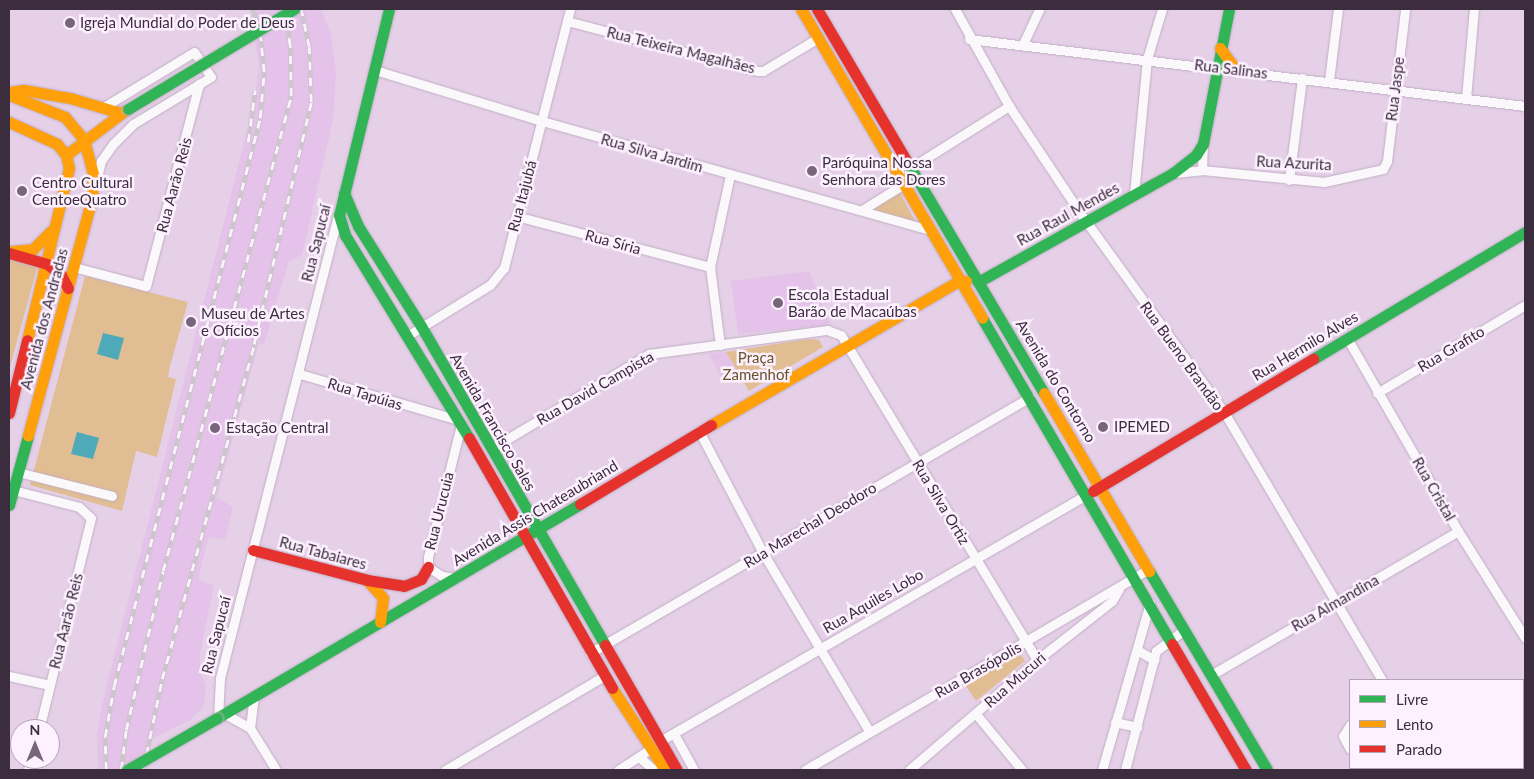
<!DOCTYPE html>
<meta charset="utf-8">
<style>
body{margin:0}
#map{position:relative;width:1534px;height:779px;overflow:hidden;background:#e5d0e8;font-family:Lato,sans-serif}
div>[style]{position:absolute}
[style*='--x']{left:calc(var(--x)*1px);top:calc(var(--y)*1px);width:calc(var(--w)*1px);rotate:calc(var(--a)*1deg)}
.built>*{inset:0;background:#e4c2e9}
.green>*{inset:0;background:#e1bd93}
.water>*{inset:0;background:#4eaab8}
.roads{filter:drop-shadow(0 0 1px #c0afc2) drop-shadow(0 0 1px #c0afc2)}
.street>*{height:9px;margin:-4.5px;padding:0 4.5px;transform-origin:4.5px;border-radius:4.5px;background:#fbf8fc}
.fast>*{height:11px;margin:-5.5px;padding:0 5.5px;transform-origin:5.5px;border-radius:5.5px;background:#30b455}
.slow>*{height:11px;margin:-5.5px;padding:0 5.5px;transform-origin:5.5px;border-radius:5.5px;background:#ff9f0a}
.jam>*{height:11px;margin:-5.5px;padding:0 5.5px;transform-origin:5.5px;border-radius:5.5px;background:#e5322d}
.rail>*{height:4.5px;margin-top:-2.25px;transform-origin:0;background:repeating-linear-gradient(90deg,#fdf1ff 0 8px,#ccc6cc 0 16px);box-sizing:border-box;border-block:1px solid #ccc6cc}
.bridges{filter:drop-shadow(0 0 1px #c0afc2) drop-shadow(0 0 1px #c0afc2)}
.fast-bridge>*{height:11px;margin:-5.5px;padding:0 5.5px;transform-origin:5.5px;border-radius:5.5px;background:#30b455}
.dots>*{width:14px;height:14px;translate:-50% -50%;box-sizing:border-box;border:2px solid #fdf1ff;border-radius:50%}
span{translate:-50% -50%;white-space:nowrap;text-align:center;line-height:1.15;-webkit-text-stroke:5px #fdf1ff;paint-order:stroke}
.poi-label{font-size:15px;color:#3c2d3e}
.left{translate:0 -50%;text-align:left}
.street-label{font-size:15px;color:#3c2d3e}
.park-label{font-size:15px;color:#675229}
.frame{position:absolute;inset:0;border:10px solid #3c2d3e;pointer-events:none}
.legend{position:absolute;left:1349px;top:679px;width:175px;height:90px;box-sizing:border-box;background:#fdf1ff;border:1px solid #b0a3b2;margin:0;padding:6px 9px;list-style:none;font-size:15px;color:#3c2d3e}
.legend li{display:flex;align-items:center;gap:10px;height:25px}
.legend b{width:25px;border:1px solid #b0a3b2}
.north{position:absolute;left:10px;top:719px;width:50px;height:50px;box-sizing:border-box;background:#fdf1ff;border:1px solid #b0a3b2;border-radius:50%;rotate:0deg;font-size:14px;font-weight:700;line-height:20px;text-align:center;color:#3c2d3e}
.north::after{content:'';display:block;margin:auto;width:18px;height:22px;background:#77667a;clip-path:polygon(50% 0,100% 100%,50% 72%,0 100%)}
</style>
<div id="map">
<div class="built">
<div style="clip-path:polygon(250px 9px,321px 9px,331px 35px,336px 73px,333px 120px,302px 255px,289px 261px,264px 344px,259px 343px,217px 497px,233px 507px,225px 539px,208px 538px,198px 580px,214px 585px,200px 654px,200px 672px,206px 685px,204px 706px,190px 720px,152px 739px,147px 770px,98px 770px,97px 736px,102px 705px,254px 103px,259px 66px)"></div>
<div style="clip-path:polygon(809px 271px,831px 325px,738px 334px,731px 281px)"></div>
<div style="clip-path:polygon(726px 352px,736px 370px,722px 378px,709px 354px)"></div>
</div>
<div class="green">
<div style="clip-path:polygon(899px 191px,916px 223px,869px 209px)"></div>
<div style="clip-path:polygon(9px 259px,37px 268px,9px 371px)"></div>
<div style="clip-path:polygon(85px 276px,188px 302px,170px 366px,168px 377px,176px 379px,157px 457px,136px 451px,122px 511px,30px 485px)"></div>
<div style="clip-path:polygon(808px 339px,819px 340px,823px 347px,749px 391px,726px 352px)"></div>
<div style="clip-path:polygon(1019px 652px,1025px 661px,976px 701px,966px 686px)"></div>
</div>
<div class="water">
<div style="clip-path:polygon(103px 333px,124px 338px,118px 360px,97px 354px)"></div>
<div style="clip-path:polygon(77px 432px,99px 438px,93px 459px,71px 454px)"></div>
</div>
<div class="roads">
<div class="street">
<div style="--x:955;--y:9;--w:111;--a:60.9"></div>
<div style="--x:1009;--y:106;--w:128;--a:56.4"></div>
<div style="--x:1080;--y:213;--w:246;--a:54.1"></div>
<div style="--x:1224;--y:412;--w:311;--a:59.5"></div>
<div style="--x:567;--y:21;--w:196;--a:14.7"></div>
<div style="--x:757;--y:71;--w:6;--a:0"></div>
<div style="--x:763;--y:71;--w:64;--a:-31"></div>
<div style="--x:969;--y:39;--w:560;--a:6.87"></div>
<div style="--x:1023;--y:44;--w:38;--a:-65"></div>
<div style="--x:375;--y:70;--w:175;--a:17"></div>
<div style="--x:542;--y:121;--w:402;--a:15.7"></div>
<div style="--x:1329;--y:80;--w:72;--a:-82.8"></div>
<div style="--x:1466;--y:98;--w:89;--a:-84.9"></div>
<div style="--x:912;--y:167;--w:115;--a:-32.2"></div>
<div style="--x:1202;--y:170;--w:25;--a:-88"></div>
<div style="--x:1175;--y:173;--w:27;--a:-6"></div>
<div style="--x:1202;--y:170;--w:123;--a:5.6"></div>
<div style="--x:1324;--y:182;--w:60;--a:-12.4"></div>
<div style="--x:1383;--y:169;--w:9;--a:-63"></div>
<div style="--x:1387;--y:161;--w:153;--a:-83.2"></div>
<div style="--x:1289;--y:180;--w:103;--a:-82.7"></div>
<div style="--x:96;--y:181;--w:21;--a:-76"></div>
<div style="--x:101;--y:161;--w:21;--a:-55"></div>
<div style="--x:113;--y:144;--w:28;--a:-45"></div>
<div style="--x:133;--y:124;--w:91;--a:-31.1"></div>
<div style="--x:211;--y:77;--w:30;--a:-124"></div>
<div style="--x:194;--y:52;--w:105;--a:148.6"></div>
<div style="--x:1134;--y:194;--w:136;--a:-84.5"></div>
<div style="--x:1147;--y:59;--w:52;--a:-73.3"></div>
<div style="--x:862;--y:210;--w:49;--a:-31.8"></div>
<div style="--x:516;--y:216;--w:201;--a:14.7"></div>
<div style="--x:74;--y:267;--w:74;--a:14.8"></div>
<div style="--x:146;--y:286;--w:209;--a:-75.3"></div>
<div style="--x:407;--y:336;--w:97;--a:-31.6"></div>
<div style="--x:490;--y:285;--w:22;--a:-51"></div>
<div style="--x:504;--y:268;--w:267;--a:-75.7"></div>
<div style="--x:1347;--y:338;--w:223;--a:60.1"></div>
<div style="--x:1458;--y:531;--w:126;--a:57.9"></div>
<div style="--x:720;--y:345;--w:79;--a:-97.3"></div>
<div style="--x:710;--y:267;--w:94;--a:-77.7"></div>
<div style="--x:300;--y:374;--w:165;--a:16.2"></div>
<div style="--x:1377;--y:393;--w:172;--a:-30.7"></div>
<div style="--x:699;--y:431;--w:138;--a:62.3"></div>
<div style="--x:763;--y:553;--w:207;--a:59.2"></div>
<div style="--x:492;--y:448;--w:183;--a:-30.9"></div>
<div style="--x:649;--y:354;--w:180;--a:-7.7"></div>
<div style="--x:827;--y:330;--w:15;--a:20"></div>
<div style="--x:841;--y:335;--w:380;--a:58.9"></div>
<div style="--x:18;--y:472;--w:97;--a:14.3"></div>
<div style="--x:13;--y:490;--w:68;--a:14.4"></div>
<div style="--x:79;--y:507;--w:16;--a:43"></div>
<div style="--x:91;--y:518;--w:217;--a:103.8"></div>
<div style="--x:457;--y:578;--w:15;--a:-172"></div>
<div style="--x:442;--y:576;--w:17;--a:-147"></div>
<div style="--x:428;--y:567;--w:10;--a:-90"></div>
<div style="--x:428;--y:557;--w:136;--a:-76"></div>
<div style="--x:1137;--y:650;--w:20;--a:30"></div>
<div style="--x:590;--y:653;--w:509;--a:-30.19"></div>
<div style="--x:1211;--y:675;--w:286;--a:-30.2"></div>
<div style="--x:9;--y:676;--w:42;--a:12.4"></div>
<div style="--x:225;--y:714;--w:29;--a:29"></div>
<div style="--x:250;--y:728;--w:49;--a:58.2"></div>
<div style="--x:976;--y:714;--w:72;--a:50.6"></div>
<div style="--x:218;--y:718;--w:40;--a:-87.1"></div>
<div style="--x:220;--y:678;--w:478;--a:-75.7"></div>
<div style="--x:1115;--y:722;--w:23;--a:13"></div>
<div style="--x:1350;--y:725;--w:13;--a:122"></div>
<div style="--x:1343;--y:736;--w:15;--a:62"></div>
<div style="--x:250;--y:728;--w:31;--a:-83"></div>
<div style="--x:674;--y:734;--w:41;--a:60.9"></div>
<div style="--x:660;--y:741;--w:493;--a:-30"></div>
<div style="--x:639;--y:757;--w:20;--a:41"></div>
<div style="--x:1363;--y:768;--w:3;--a:45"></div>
<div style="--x:28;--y:770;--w:11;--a:-75"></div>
<div style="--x:445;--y:770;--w:185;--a:-30.6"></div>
<div style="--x:618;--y:770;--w:38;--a:-33"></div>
<div style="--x:805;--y:770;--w:398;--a:-30.3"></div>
<div style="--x:909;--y:770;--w:169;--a:-40.7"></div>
<div style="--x:1037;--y:660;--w:95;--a:-38.2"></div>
<div style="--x:1112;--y:601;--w:14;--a:-60"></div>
<div style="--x:1102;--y:770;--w:174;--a:-74"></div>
<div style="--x:1125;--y:770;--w:123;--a:-75.4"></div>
<div style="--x:1156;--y:651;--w:35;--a:-37"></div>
</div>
<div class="fast">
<div style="--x:389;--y:9;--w:212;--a:103.6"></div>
<div style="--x:339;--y:215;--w:21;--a:73"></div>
<div style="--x:345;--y:235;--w:238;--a:58.6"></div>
<div style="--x:906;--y:160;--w:271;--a:59.4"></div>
<div style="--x:344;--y:193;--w:36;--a:67"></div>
<div style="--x:358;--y:226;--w:118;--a:57.8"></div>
<div style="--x:421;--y:326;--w:368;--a:60"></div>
<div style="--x:978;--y:282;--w:223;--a:-29.2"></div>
<div style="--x:1173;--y:173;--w:29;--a:-38"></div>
<div style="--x:1196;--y:155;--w:13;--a:-58"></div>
<div style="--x:1203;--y:144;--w:137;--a:-79.1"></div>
<div style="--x:982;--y:318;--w:377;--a:59.8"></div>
<div style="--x:1313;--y:359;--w:247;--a:-30.9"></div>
<div style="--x:9;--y:505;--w:72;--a:-74.6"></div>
<div style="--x:1149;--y:571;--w:231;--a:59.3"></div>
<div style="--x:217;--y:718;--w:421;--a:-30.5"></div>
</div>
<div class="slow">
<div style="--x:801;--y:9;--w:358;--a:59.6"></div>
<div style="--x:1220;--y:48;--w:27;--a:54"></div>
<div style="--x:9;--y:92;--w:15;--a:-8"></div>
<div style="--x:24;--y:90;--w:47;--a:9.9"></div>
<div style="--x:70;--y:98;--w:53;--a:16.4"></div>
<div style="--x:9;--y:95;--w:60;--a:21.4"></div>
<div style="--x:65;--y:117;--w:30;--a:50"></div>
<div style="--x:84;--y:140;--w:35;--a:75"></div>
<div style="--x:93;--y:174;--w:24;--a:92"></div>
<div style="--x:92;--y:198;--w:246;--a:105.1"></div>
<div style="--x:9;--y:122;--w:53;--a:24.6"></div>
<div style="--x:57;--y:144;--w:14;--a:51"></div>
<div style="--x:66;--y:155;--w:13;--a:77"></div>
<div style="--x:69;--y:168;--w:177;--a:103.7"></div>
<div style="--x:66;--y:155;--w:75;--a:-36.9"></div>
<div style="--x:12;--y:251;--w:21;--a:-5"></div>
<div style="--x:33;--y:249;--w:27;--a:-45"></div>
<div style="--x:1044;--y:393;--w:207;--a:59.5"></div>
<div style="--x:711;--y:425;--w:286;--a:-30.2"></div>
<div style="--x:958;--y:281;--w:8;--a:0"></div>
<div style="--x:367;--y:580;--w:24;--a:48"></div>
<div style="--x:383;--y:598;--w:24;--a:97"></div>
<div style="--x:612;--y:688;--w:98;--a:57.1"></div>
</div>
<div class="jam">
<div style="--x:817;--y:9;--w:175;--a:59.5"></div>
<div style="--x:9;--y:253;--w:40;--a:16"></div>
<div style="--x:47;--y:264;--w:18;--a:38"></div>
<div style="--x:61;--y:275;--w:15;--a:62"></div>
<div style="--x:9;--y:413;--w:75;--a:-76.1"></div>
<div style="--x:469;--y:438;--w:288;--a:60.2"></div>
<div style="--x:1093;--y:491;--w:257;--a:-31"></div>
<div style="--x:580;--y:504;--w:153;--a:-31.1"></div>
<div style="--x:253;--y:550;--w:118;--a:14.7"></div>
<div style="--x:367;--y:580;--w:37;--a:9"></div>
<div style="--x:404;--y:586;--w:18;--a:-22"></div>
<div style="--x:421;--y:579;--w:14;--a:-60"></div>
<div style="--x:1172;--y:644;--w:146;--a:59.6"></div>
<div style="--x:605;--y:645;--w:144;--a:60.1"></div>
</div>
</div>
<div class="rail">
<div style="--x:248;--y:142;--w:52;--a:-82.3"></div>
<div style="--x:106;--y:770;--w:33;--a:-92"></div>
<div style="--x:105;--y:737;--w:52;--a:-80"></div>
<div style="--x:114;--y:686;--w:586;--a:-75.58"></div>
<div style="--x:260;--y:118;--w:46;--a:-85"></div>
<div style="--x:264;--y:72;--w:31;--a:-96"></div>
<div style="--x:261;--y:41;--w:33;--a:-104"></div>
<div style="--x:121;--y:770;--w:40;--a:-82.9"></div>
<div style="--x:126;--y:730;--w:163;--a:-76.9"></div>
<div style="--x:163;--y:571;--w:492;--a:-74.9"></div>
<div style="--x:291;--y:96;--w:50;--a:-91.1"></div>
<div style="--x:290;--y:46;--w:37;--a:-99"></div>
<div style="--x:143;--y:770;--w:93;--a:-78.2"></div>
<div style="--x:162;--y:679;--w:347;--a:-74.6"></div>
<div style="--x:254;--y:344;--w:249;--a:-76.7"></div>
<div style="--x:311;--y:102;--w:55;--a:-92.1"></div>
<div style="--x:309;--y:47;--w:39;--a:-102"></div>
</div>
<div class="bridges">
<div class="fast-bridge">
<div style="--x:128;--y:109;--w:194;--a:-31.1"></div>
<div style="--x:127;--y:770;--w:104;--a:-30"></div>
</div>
</div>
<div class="dots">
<div style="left:70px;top:23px;background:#77667a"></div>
<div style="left:812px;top:171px;background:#77667a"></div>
<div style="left:22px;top:191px;background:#77667a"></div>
<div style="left:778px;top:303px;background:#77667a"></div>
<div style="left:191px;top:322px;background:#77667a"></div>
<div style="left:1103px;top:427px;background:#77667a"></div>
<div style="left:215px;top:428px;background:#77667a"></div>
</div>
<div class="poi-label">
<span class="left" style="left:80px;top:23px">Igreja Mundial do Poder de Deus</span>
<span class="left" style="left:822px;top:171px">Paróquina Nossa<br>Senhora das Dores</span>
<span class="left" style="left:32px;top:191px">Centro Cultural<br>CentoeQuatro</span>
<span class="left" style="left:788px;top:303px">Escola Estadual<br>Barão de Macaúbas</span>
<span class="left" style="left:201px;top:322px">Museu de Artes<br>e Ofícios</span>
<span class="left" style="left:1114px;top:427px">IPEMED</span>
<span class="left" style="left:226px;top:428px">Estação Central</span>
</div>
<div class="street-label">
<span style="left:681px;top:50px;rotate:14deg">Rua Teixeira Magalhães</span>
<span style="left:1231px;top:69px;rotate:7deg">Rua Salinas</span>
<span style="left:1395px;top:89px;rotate:-83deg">Rua Jaspe</span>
<span style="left:652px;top:153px;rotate:16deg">Rua Silva Jardim</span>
<span style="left:1294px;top:163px;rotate:3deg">Rua Azurita</span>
<span style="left:174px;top:185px;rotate:-75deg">Rua Aarão Reis</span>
<span style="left:522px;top:196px;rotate:-75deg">Rua Itajubá</span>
<span style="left:1068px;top:214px;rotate:-29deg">Rua Raul Mendes</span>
<span style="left:613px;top:242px;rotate:15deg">Rua Síria</span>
<span style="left:316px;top:243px;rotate:-76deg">Rua Sapucaí</span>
<span style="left:44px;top:319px;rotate:-75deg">Avenida dos Andradas</span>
<span style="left:1305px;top:346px;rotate:-31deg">Rua Hermilo Alves</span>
<span style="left:1451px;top:349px;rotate:-31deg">Rua Grafito</span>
<span style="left:1182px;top:356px;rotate:54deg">Rua Bueno Brandão</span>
<span style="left:1056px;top:381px;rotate:59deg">Avenida do Contorno</span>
<span style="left:595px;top:388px;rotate:-30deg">Rua David Campista</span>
<span style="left:365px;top:394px;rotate:17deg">Rua Tapúias</span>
<span style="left:493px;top:422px;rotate:60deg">Avenida Francisco Sales</span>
<span style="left:1434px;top:489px;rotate:60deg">Rua Cristal</span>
<span style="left:941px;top:502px;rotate:59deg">Rua Silva Ortiz</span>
<span style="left:439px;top:511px;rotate:-76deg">Rua Urucuia</span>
<span style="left:535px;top:513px;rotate:-31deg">Avenida Assis Chateaubriand</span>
<span style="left:810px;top:525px;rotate:-31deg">Rua Marechal Deodoro</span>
<span style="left:323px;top:553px;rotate:15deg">Rua Tabaiares</span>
<span style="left:873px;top:601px;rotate:-30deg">Rua Aquiles Lobo</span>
<span style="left:1335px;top:603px;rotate:-30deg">Rua Almandina</span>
<span style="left:66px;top:621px;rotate:-76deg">Rua Aarão Reis</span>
<span style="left:216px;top:635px;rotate:-76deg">Rua Sapucaí</span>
<span style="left:978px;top:670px;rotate:-30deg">Rua Brasópolis</span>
<span style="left:1015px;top:680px;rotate:-41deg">Rua Mucuri</span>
</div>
<div class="park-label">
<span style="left:756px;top:366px">Praça<br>Zamenhof</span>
</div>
<div class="frame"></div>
<ul class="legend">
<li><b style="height:6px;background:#30b455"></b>Livre</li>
<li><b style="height:6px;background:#ff9f0a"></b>Lento</li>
<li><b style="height:6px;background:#e5322d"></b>Parado</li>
</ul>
<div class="north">N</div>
</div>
